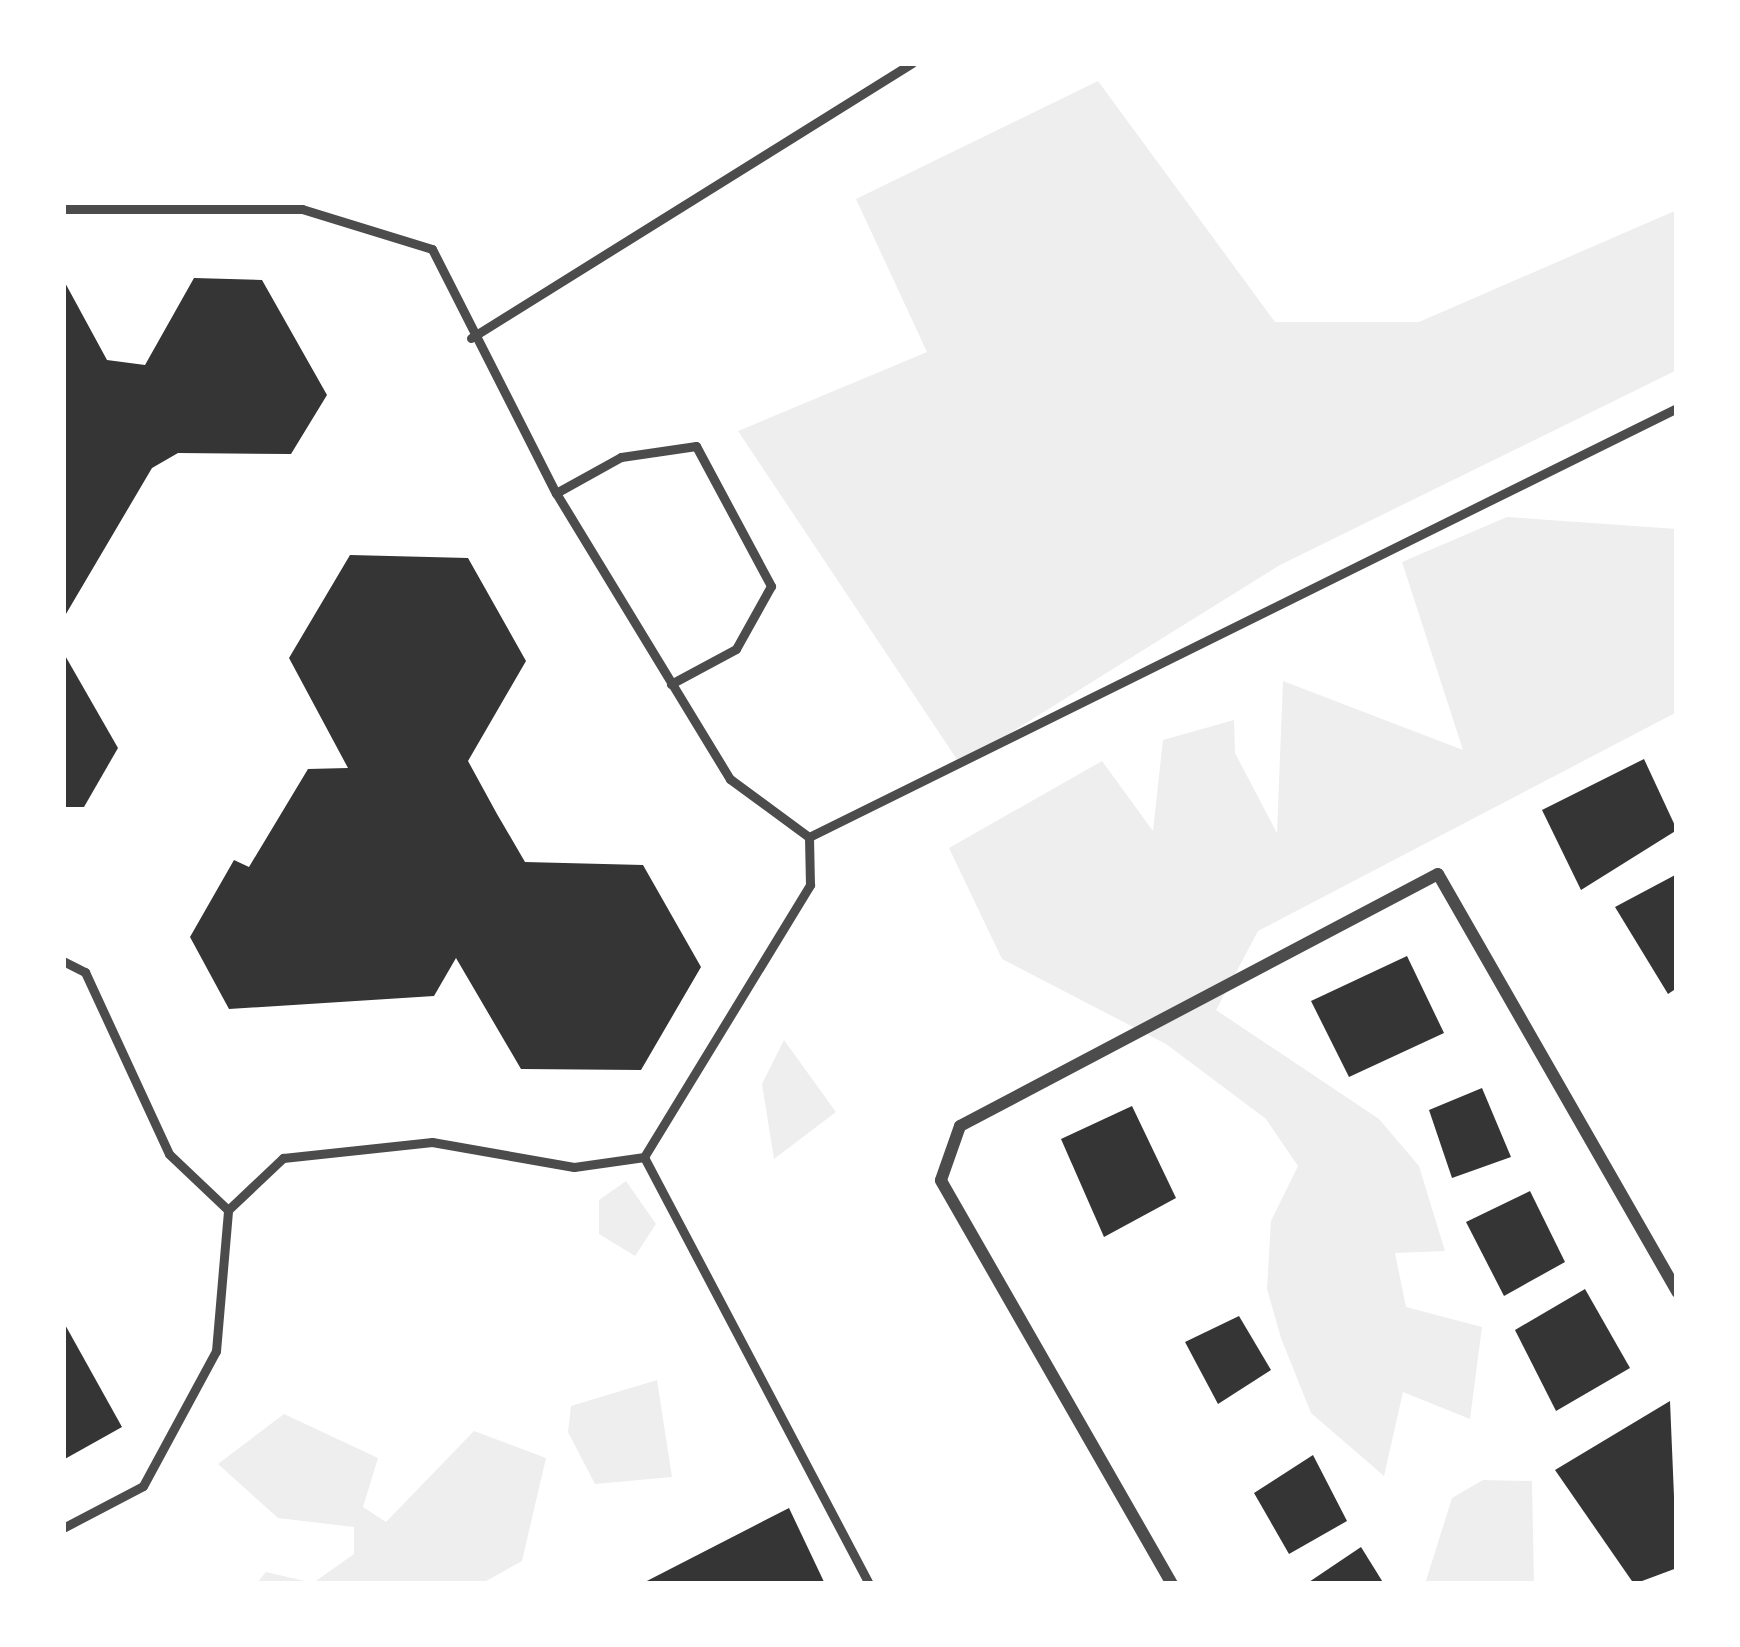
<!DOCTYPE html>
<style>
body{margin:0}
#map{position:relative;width:1740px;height:1647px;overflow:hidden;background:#fff;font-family:"Zilla Slab",serif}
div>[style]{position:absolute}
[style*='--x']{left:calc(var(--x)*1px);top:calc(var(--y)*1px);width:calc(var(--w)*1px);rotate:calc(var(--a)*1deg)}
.green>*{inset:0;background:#eee}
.building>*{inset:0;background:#353535}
.service>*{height:9px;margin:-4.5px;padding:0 4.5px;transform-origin:4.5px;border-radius:4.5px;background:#4c4c4c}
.minor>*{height:12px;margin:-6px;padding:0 6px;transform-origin:6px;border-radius:6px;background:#4c4c4c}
span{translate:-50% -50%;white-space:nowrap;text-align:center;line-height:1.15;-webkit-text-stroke:12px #fff;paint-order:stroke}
.frame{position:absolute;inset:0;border:66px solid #fff;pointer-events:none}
</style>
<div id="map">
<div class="green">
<div style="clip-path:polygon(1098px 81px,1275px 322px,1419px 322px,1677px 210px,1677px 370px,1280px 565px,960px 764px,738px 431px,927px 352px,856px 199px)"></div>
<div style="clip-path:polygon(1507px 517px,1677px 529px,1677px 712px,1258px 931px,1216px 1010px,1379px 1119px,1419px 1166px,1445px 1251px,1395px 1253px,1406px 1307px,1482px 1327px,1470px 1419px,1403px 1392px,1384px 1476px,1311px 1413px,1281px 1338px,1267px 1289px,1271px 1221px,1298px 1166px,1266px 1119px,1166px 1044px,1002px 959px,949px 848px,1102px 761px,1153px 831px,1163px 740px,1234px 720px,1235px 753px,1277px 833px,1283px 681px,1463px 750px,1402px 562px)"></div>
<div style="clip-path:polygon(784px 1040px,836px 1112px,774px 1159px,762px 1084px)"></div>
<div style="clip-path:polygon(626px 1181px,656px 1224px,635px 1256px,599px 1234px,599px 1200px)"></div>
<div style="clip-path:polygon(657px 1380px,672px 1477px,595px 1484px,568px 1432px,571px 1406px)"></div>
<div style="clip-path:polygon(284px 1414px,378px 1458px,363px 1507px,386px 1522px,474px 1431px,546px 1458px,522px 1561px,481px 1584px,256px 1584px,266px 1572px,313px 1583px,354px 1554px,354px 1527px,278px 1518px,218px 1464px)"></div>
<div style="clip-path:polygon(1483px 1480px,1532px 1481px,1534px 1584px,1425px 1584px,1452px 1498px)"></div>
</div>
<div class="building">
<div style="clip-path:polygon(194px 278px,262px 280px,327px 395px,291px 454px,178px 453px,152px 468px,63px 619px,63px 279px,107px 360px,145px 365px)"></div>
<div style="clip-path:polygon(350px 555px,468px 558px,526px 661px,468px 761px,497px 814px,525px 862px,643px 865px,701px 967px,641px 1070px,521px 1069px,456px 958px,434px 996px,229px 1009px,190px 937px,234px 860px,249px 867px,308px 769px,348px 768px,289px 658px)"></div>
<div style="clip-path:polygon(63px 652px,118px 748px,84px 807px,63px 807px)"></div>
<div style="clip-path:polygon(1644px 759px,1677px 830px,1581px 890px,1542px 810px)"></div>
<div style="clip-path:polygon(1677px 874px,1677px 988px,1668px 994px,1615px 907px)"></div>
<div style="clip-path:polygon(1407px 956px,1444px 1033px,1349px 1077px,1311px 1001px)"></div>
<div style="clip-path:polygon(1482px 1088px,1511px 1157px,1452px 1178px,1429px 1110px)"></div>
<div style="clip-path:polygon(1132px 1106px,1176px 1198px,1104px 1237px,1061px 1139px)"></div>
<div style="clip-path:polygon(1530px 1191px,1565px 1262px,1504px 1296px,1466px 1222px)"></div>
<div style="clip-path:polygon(1585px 1289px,1630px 1368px,1556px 1411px,1515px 1330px)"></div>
<div style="clip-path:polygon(1239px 1316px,1271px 1370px,1218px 1404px,1185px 1342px)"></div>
<div style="clip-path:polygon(63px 1321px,122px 1427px,63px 1460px)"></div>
<div style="clip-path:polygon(1670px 1401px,1677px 1568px,1634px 1584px,1555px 1470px)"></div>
<div style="clip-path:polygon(1313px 1455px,1347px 1521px,1289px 1554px,1254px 1493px)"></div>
<div style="clip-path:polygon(789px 1508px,825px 1584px,641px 1584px)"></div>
<div style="clip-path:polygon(1361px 1547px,1384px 1584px,1306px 1584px)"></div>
</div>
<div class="service">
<div style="--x:63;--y:209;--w:239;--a:0"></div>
<div style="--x:302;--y:209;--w:136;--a:17.1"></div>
<div style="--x:432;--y:249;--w:274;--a:63.1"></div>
<div style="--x:556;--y:493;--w:335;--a:58.7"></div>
<div style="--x:730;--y:779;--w:98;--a:36.3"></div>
<div style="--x:471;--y:338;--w:520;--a:-31.95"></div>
<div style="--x:556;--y:493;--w:74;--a:-29"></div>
<div style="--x:621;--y:457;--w:76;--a:-8.3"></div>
<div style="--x:696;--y:446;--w:159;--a:61.8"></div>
<div style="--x:771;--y:586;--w:72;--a:119.1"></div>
<div style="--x:736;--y:649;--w:74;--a:151.7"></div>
<div style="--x:809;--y:837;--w:968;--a:-26.3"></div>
<div style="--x:63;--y:961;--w:25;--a:27"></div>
<div style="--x:85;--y:972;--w:200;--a:65.2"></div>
<div style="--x:169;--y:1154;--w:81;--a:43.5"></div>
<div style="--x:644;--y:1157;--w:483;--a:62.2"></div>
<div style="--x:644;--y:1157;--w:319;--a:-58.6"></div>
<div style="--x:810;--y:885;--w:48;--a:-91.2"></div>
<div style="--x:63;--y:1528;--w:90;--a:-27.7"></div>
<div style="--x:143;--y:1486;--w:153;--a:-61.6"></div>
<div style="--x:216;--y:1351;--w:142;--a:-85.1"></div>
<div style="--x:228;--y:1210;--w:76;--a:-43.4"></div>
<div style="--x:283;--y:1158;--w:150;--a:-6.1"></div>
<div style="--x:432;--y:1142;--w:144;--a:10"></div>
<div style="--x:574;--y:1167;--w:71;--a:-8.1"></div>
</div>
<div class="minor">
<div style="--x:1172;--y:1584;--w:465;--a:-119.8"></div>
<div style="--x:941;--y:1180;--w:57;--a:-70.6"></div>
<div style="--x:960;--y:1126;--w:540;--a:-27.8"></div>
<div style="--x:1438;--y:874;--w:482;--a:60.2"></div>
</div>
<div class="frame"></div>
</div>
